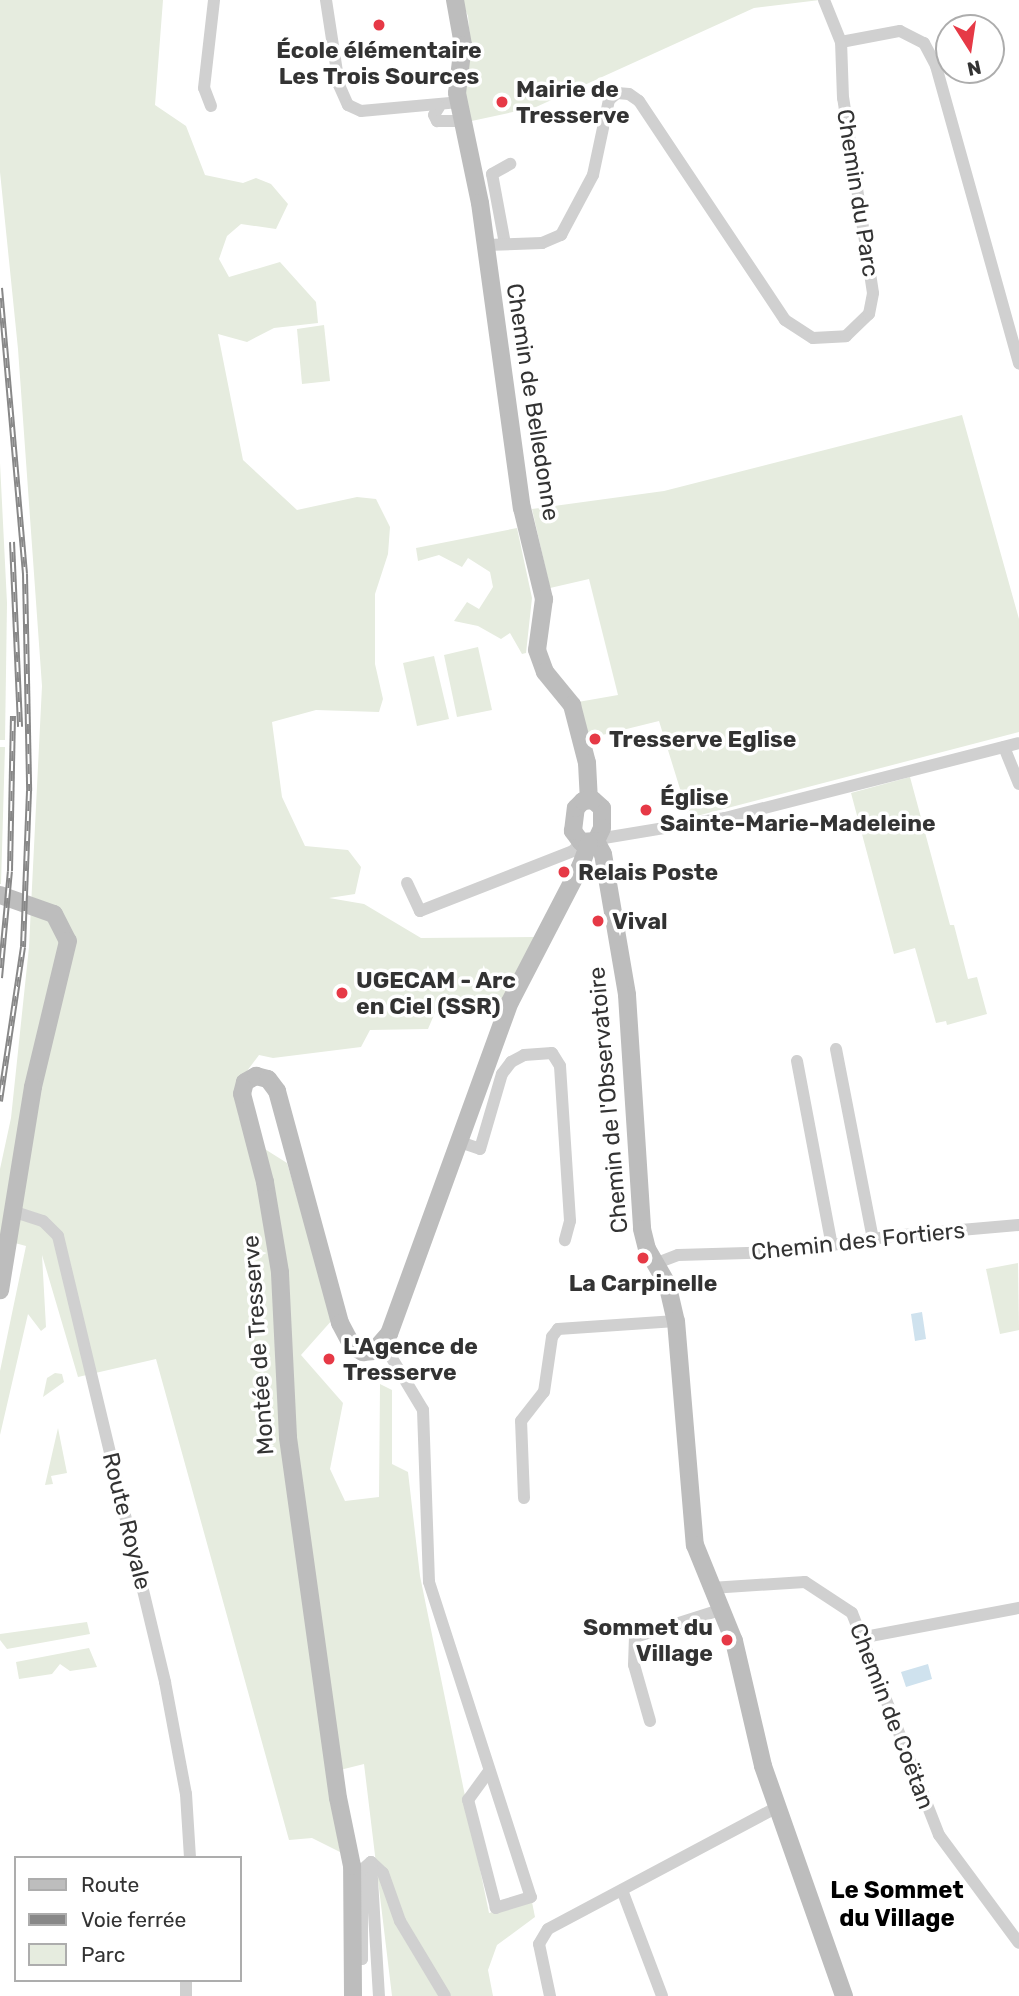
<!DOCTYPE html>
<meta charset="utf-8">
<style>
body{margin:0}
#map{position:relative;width:1019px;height:1996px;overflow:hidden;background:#fff;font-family:Rubik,sans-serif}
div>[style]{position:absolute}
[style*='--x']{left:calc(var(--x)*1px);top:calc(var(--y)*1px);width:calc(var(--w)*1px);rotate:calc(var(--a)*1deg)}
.green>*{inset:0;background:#e6ecdf}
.water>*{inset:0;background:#cfe2ee}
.street>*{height:12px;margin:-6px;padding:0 6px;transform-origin:6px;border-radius:6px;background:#d0d0d0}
.secondary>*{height:18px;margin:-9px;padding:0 9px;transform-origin:9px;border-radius:9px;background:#bdbdbd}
.rail>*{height:6px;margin-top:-3px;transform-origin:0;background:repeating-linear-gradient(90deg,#fff 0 10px,#888 0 20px);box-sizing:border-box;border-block:2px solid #888}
.dots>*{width:19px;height:19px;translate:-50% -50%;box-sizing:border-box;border:4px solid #fff;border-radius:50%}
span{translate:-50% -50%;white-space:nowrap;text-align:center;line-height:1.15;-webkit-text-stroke:7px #fff;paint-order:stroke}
.poi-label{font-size:23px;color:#333;font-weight:700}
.left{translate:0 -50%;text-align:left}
.right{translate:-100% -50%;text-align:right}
.street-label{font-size:23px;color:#333}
.neighbourhood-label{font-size:24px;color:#000;font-weight:700}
.legend{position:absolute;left:14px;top:1856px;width:228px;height:126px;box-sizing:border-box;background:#fff;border:2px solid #adadad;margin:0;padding:9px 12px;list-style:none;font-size:21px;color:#333}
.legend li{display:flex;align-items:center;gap:14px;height:35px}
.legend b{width:35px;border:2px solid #adadad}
.north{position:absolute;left:935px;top:14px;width:70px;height:70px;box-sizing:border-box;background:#fff;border:2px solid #adadad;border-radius:50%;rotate:168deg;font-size:19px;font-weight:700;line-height:28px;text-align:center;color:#333}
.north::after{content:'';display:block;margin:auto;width:24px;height:32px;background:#e63946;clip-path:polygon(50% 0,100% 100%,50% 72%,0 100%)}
</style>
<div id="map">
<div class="green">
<div style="clip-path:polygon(0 0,163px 0,155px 105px,186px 126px,205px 175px,243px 183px,256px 178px,271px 184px,288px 204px,276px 229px,241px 224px,227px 236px,219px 259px,229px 277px,280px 262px,316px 302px,318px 323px,274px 328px,247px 342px,218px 334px,243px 460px,297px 510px,357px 497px,376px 499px,390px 527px,388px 554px,375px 594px,375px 664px,383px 699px,379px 712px,316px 710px,272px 722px,282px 797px,305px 846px,348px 850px,361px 867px,355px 894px,329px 898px,364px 904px,421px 938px,535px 937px,498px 1014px,439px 1003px,428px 1029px,370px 1030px,361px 1047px,273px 1058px,259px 1055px,235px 1087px,239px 1118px,260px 1146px,287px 1163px,333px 1319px,301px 1355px,343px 1403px,330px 1469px,345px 1501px,379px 1497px,380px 1384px,392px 1390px,392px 1464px,408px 1472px,420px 1576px,489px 1913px,532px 1902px,535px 1917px,497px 1945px,488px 1970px,493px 1996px,392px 1996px,364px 1764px,328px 1773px,340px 1852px,312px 1838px,289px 1840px,156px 1359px,78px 1377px,42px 1255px,46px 1327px,41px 1331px,28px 1314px,0 1435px,0 1371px,26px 1246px,0 1239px,0 1169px,11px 1118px,29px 947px,42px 686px,18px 349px,0 172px)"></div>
<div style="clip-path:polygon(461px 0,820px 0,754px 8px,536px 107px,467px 122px,463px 87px,471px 50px,468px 16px)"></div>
<div style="clip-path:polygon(324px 325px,330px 381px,302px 384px,297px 329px)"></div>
<div style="clip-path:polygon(962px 415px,1019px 619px,1019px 732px,689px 818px,659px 721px,586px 739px,578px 702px,618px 695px,589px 579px,550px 588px,532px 509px,664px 491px)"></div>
<div style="clip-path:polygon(0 463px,7px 603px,5px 740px,0 740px)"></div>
<div style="clip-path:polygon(517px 528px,532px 598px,526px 653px,522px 654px,510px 633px,501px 639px,478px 626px,454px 621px,467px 602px,479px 609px,493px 587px,490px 572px,468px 558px,462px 567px,439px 555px,418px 561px,416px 548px)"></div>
<div style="clip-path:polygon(478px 647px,492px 710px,457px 717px,444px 655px)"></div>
<div style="clip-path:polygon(434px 656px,449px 719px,417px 726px,403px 663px)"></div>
<div style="clip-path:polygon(0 747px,5px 747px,1px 884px,0 884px)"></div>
<div style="clip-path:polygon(910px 777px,950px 925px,954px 925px,968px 979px,977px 977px,987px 1014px,947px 1025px,946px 1021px,936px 1023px,915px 948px,894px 954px,851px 793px)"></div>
<div style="clip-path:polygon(1018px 1263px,1019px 1330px,1000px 1334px,986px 1269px)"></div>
<div style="clip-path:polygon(55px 1373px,62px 1374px,64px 1382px,43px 1397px,47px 1378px)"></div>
<div style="clip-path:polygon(58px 1428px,67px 1473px,51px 1476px,53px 1484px,45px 1485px)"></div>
<div style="clip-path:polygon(87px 1622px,90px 1634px,7px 1649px,0 1640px,0 1634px)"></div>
<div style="clip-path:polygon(89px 1648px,97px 1667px,70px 1671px,60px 1664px,52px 1674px,19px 1679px,16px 1662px)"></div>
</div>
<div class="water">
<div style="clip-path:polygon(922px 1312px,926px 1339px,915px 1341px,911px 1314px)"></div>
<div style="clip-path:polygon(928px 1664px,932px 1679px,906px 1687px,901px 1672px)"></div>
</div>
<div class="street">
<div style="--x:326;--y:0;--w:86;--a:81.3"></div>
<div style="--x:339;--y:85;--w:22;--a:66"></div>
<div style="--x:348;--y:105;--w:14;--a:25"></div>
<div style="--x:361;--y:111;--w:98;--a:-5.2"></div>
<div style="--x:824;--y:0;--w:45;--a:68"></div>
<div style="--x:211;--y:106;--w:19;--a:-111"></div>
<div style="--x:204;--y:88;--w:89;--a:-83.5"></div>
<div style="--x:439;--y:107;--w:9;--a:122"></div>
<div style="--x:434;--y:115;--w:7;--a:63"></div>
<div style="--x:437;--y:121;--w:26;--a:0"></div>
<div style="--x:505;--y:244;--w:71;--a:-100.5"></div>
<div style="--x:492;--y:174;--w:21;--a:-29"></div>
<div style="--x:486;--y:245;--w:56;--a:-2"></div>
<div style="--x:542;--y:243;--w:21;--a:-23"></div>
<div style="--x:561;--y:235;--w:68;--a:-61.9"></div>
<div style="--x:593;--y:175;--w:77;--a:-78"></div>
<div style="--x:609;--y:100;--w:11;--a:-41"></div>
<div style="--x:617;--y:93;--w:12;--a:5"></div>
<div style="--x:629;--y:94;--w:12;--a:35"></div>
<div style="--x:639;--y:101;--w:263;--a:56.3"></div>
<div style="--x:785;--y:320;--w:33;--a:33"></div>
<div style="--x:813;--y:338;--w:33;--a:-3"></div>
<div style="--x:846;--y:336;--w:32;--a:-44"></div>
<div style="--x:869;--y:314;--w:21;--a:-79"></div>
<div style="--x:873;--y:293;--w:197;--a:-98.7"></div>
<div style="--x:843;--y:98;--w:56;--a:-92"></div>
<div style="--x:841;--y:42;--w:60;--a:-10.6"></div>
<div style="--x:900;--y:31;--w:27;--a:27"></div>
<div style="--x:924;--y:43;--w:26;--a:62"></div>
<div style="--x:936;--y:66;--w:309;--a:74.4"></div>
<div style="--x:1004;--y:747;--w:40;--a:68"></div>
<div style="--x:598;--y:839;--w:129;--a:-9.4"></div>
<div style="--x:725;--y:818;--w:303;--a:-14.3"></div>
<div style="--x:407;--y:883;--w:31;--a:65"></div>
<div style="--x:420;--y:911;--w:164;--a:-21.4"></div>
<div style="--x:573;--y:851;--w:12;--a:-48"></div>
<div style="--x:836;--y:1049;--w:194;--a:79"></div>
<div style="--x:797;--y:1061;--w:188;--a:79.3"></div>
<div style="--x:460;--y:1142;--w:21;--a:19"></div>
<div style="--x:480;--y:1149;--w:78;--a:-73.7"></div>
<div style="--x:502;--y:1074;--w:15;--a:-53"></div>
<div style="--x:511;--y:1062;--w:15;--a:-28"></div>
<div style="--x:524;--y:1055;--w:28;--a:-4"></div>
<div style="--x:552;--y:1053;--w:15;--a:58"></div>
<div style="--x:560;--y:1066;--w:155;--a:86.3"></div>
<div style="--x:570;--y:1221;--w:20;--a:105"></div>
<div style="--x:15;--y:1212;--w:29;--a:18"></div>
<div style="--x:43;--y:1221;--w:21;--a:45"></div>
<div style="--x:58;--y:1236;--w:459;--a:76.5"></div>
<div style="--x:165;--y:1682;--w:114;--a:79.4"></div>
<div style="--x:186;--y:1794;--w:64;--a:86.4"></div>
<div style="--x:657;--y:1263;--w:22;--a:-21"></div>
<div style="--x:678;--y:1255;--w:106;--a:-1.6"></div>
<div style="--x:784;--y:1252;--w:109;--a:-8.4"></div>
<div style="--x:892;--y:1236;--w:127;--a:-5"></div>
<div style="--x:384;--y:1345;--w:76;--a:59"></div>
<div style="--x:423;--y:1410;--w:172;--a:88"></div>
<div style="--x:429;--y:1582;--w:331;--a:72.1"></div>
<div style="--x:531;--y:1897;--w:37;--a:163"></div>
<div style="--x:496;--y:1908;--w:112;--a:-104.5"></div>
<div style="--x:468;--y:1800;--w:34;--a:-54"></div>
<div style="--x:524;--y:1498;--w:77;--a:-92.2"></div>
<div style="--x:521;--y:1421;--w:37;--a:-52"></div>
<div style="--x:544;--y:1392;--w:56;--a:-81.7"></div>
<div style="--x:552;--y:1337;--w:10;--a:-53"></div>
<div style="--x:558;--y:1329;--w:118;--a:-3.9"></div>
<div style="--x:711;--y:1588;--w:94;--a:-3.7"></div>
<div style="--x:805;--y:1582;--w:56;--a:33.4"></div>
<div style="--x:852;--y:1613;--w:238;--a:68.6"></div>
<div style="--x:939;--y:1835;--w:134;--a:53.5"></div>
<div style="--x:865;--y:1637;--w:157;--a:-10.7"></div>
<div style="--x:650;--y:1721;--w:58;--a:-105.9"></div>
<div style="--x:634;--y:1665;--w:28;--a:-88"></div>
<div style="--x:635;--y:1637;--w:89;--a:-17.6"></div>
<div style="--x:371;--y:1862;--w:16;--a:43"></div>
<div style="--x:383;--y:1873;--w:51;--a:70.5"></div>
<div style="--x:400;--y:1921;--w:87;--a:59"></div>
<div style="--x:371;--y:1862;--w:134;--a:86.6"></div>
<div style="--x:622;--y:1890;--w:113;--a:69.3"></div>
<div style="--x:354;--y:1959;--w:8;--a:0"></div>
<div style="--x:362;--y:1959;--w:89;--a:-90"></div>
<div style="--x:362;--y:1870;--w:12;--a:-42"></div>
<div style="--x:186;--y:1980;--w:16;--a:90"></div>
<div style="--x:550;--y:1996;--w:53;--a:-101.9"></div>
<div style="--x:539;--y:1944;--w:17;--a:-59"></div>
<div style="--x:548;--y:1929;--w:258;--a:-28"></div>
</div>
<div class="secondary">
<div style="--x:455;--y:0;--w:46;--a:79.9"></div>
<div style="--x:463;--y:45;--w:48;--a:97.1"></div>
<div style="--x:457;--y:93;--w:112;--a:78.2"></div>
<div style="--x:480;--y:203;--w:308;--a:82.2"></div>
<div style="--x:522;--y:508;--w:94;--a:76.4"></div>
<div style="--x:544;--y:599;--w:51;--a:97.8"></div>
<div style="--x:537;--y:650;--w:23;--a:70"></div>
<div style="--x:545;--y:672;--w:43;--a:50.7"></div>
<div style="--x:572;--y:705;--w:60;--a:75.5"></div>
<div style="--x:587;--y:763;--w:37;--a:87"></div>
<div style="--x:593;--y:800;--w:12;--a:42"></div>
<div style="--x:602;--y:808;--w:20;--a:90"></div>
<div style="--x:602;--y:828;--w:14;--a:115"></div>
<div style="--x:596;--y:841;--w:15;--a:176"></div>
<div style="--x:581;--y:842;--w:14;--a:-126"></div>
<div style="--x:573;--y:831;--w:23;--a:-83"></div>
<div style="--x:576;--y:808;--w:10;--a:-45"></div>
<div style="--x:583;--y:801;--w:10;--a:-6"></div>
<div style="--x:596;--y:841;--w:15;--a:62"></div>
<div style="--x:603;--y:854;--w:143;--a:80.3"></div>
<div style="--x:627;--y:995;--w:234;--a:86.3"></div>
<div style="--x:642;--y:1229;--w:21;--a:76"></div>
<div style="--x:647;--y:1249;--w:39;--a:60"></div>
<div style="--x:667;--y:1283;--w:39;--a:77"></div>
<div style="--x:676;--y:1321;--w:225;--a:85.2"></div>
<div style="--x:695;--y:1545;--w:104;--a:67.9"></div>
<div style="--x:734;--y:1641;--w:128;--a:76.9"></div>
<div style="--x:763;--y:1766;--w:244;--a:70.6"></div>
<div style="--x:0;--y:895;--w:57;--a:19.4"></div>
<div style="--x:54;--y:914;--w:30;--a:63"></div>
<div style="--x:68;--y:941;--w:150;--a:103.5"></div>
<div style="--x:33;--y:1087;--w:206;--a:99.2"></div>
<div style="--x:353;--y:1996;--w:130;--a:-90.4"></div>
<div style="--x:352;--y:1866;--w:69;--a:-101.6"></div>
<div style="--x:338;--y:1798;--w:364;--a:-97.9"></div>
<div style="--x:288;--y:1437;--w:165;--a:-92.8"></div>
<div style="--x:280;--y:1272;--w:91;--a:-99.5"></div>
<div style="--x:265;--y:1182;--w:91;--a:-104.6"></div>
<div style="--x:242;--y:1094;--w:12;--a:-76"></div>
<div style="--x:245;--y:1082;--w:13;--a:-29"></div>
<div style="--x:256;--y:1076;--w:12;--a:14"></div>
<div style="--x:268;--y:1079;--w:15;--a:53"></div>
<div style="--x:277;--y:1091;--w:240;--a:74.8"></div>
<div style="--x:340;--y:1323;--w:26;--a:62"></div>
<div style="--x:352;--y:1346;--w:13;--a:29"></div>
<div style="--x:363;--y:1352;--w:11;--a:-5"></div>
<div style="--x:374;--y:1351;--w:23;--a:-49"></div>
<div style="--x:389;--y:1334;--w:353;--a:-70"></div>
<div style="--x:510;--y:1002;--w:154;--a:-62.6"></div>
<div style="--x:581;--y:865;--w:23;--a:-70"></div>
</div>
<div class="rail">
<div style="--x:0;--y:288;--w:287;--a:85"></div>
<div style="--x:25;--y:574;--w:217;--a:88.9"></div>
<div style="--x:29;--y:791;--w:156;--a:92.2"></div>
<div style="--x:23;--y:947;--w:156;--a:98.5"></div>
<div style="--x:12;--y:542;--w:185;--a:87.5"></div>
<div style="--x:0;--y:978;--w:107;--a:-84.7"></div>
<div style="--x:10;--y:871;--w:155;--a:-88.9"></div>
</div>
<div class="dots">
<div style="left:379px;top:25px;background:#e63946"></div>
<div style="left:502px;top:102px;background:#e63946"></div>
<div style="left:595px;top:739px;background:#e63946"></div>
<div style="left:646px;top:810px;background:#e63946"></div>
<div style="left:564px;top:872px;background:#e63946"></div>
<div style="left:598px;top:921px;background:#e63946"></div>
<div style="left:342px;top:993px;background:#e63946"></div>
<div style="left:643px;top:1258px;background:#e63946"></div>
<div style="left:329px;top:1359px;background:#e63946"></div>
<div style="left:727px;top:1640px;background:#e63946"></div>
</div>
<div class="poi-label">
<span style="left:379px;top:63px">École élémentaire<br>Les Trois Sources</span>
<span class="left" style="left:516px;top:102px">Mairie de<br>Tresserve</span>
<span class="left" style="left:609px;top:739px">Tresserve Eglise</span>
<span class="left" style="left:660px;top:810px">Église<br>Sainte-Marie-Madeleine</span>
<span class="left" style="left:578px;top:872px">Relais Poste</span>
<span class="left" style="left:612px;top:921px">Vival</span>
<span class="left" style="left:356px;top:993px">UGECAM - Arc<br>en Ciel (SSR)</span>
<span style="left:643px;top:1283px">La Carpinelle</span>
<span class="left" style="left:343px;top:1359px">L'Agence de<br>Tresserve</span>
<span class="right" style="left:713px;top:1640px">Sommet du<br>Village</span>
</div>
<div class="street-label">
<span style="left:858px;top:193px;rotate:81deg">Chemin du Parc</span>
<span style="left:533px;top:402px;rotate:81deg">Chemin de Belledonne</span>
<span style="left:608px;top:1100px;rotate:-95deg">Chemin de l'Observatoire</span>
<span style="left:858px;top:1241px;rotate:-6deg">Chemin des Fortiers</span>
<span style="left:258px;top:1345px;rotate:-94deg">Montée de Tresserve</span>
<span style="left:127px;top:1521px;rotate:76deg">Route Royale</span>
<span style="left:892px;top:1716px;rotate:69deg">Chemin de Coëtan</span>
</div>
<div class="neighbourhood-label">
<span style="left:897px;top:1905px">Le Sommet<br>du Village</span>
</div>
<ul class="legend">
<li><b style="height:9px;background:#bdbdbd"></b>Route</li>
<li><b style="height:9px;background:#888"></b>Voie ferrée</li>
<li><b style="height:19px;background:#e6ecdf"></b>Parc</li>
</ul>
<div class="north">N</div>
</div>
